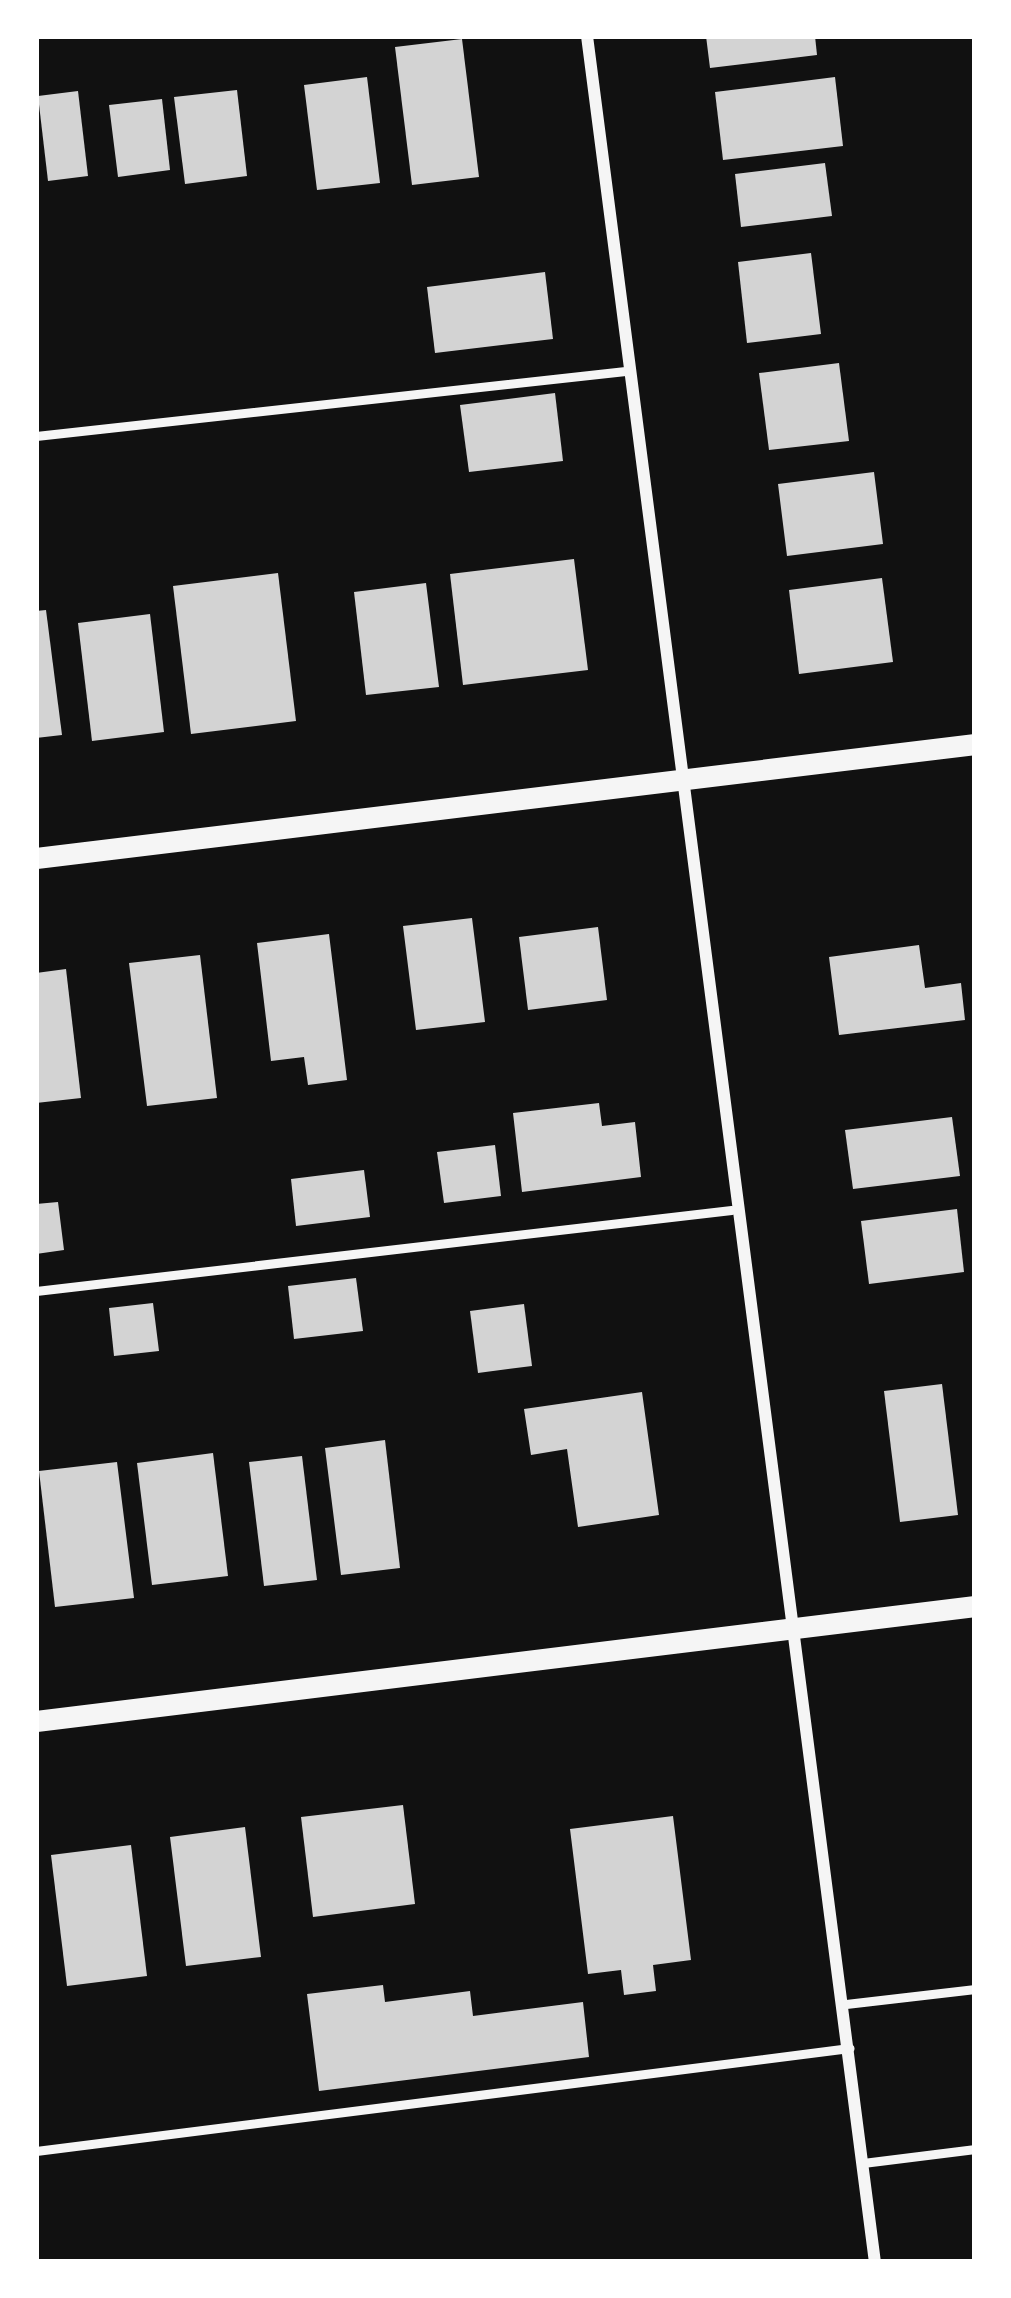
<!DOCTYPE html>
<style>
body{margin:0}
#map{position:relative;width:1011px;height:2298px;overflow:hidden;background:#111;font-family:Figtree,sans-serif}
div>[style]{position:absolute}
[style*='--x']{left:calc(var(--x)*1px);top:calc(var(--y)*1px);width:calc(var(--w)*1px);rotate:calc(var(--a)*1deg)}
.building>*{inset:0;background:#d3d3d3}
.service>*{height:9px;margin:-4.5px;padding:0 4.5px;transform-origin:4.5px;border-radius:4.5px;background:#f5f5f5}
.minor>*{height:12px;margin:-6px;padding:0 6px;transform-origin:6px;border-radius:6px;background:#f5f5f5}
.tertiary>*{height:21px;margin:-10.5px;padding:0 10.5px;transform-origin:10.5px;border-radius:10.5px;background:#f5f5f5}
span{translate:-50% -50%;white-space:nowrap;text-align:center;line-height:1.15;-webkit-text-stroke:9px #fff;paint-order:stroke}
.frame{position:absolute;inset:0;border:39px solid #fff;pointer-events:none}
</style>
<div id="map">
<div class="building">
<div style="clip-path:polygon(706px 36px,815px 36px,817px 55px,710px 68px)"></div>
<div style="clip-path:polygon(462px 39px,479px 177px,412px 185px,395px 47px)"></div>
<div style="clip-path:polygon(367px 77px,380px 183px,317px 190px,304px 85px)"></div>
<div style="clip-path:polygon(835px 77px,843px 146px,723px 160px,715px 92px)"></div>
<div style="clip-path:polygon(237px 90px,247px 176px,185px 184px,174px 97px)"></div>
<div style="clip-path:polygon(78px 91px,88px 176px,48px 181px,38px 96px)"></div>
<div style="clip-path:polygon(162px 99px,170px 170px,118px 177px,109px 105px)"></div>
<div style="clip-path:polygon(825px 163px,832px 216px,741px 227px,735px 174px)"></div>
<div style="clip-path:polygon(811px 253px,821px 334px,747px 343px,738px 262px)"></div>
<div style="clip-path:polygon(545px 272px,553px 339px,435px 353px,427px 287px)"></div>
<div style="clip-path:polygon(839px 363px,849px 441px,769px 450px,759px 373px)"></div>
<div style="clip-path:polygon(555px 393px,563px 461px,469px 472px,460px 405px)"></div>
<div style="clip-path:polygon(874px 472px,883px 544px,787px 556px,778px 484px)"></div>
<div style="clip-path:polygon(574px 559px,588px 670px,463px 685px,450px 574px)"></div>
<div style="clip-path:polygon(278px 573px,296px 721px,191px 734px,173px 586px)"></div>
<div style="clip-path:polygon(882px 578px,893px 662px,799px 674px,789px 590px)"></div>
<div style="clip-path:polygon(426px 583px,439px 687px,366px 695px,354px 592px)"></div>
<div style="clip-path:polygon(46px 610px,62px 735px,36px 738px,36px 611px)"></div>
<div style="clip-path:polygon(150px 614px,164px 732px,92px 741px,78px 623px)"></div>
<div style="clip-path:polygon(472px 918px,485px 1022px,416px 1030px,403px 926px)"></div>
<div style="clip-path:polygon(598px 927px,607px 1000px,528px 1010px,519px 937px)"></div>
<div style="clip-path:polygon(329px 934px,347px 1080px,308px 1085px,304px 1057px,271px 1061px,257px 943px)"></div>
<div style="clip-path:polygon(919px 945px,925px 988px,961px 983px,965px 1020px,839px 1035px,829px 957px)"></div>
<div style="clip-path:polygon(200px 955px,217px 1098px,147px 1106px,129px 963px)"></div>
<div style="clip-path:polygon(66px 969px,81px 1098px,36px 1103px,36px 973px)"></div>
<div style="clip-path:polygon(599px 1103px,602px 1126px,635px 1122px,641px 1177px,522px 1192px,513px 1113px)"></div>
<div style="clip-path:polygon(952px 1117px,960px 1176px,853px 1189px,845px 1130px)"></div>
<div style="clip-path:polygon(495px 1145px,501px 1196px,444px 1203px,437px 1152px)"></div>
<div style="clip-path:polygon(364px 1170px,370px 1217px,296px 1226px,291px 1179px)"></div>
<div style="clip-path:polygon(58px 1202px,64px 1250px,36px 1254px,36px 1204px)"></div>
<div style="clip-path:polygon(957px 1209px,964px 1272px,869px 1284px,861px 1221px)"></div>
<div style="clip-path:polygon(356px 1278px,363px 1331px,294px 1339px,288px 1286px)"></div>
<div style="clip-path:polygon(153px 1303px,159px 1351px,114px 1356px,109px 1308px)"></div>
<div style="clip-path:polygon(524px 1304px,532px 1366px,478px 1373px,470px 1311px)"></div>
<div style="clip-path:polygon(942px 1384px,958px 1515px,900px 1522px,884px 1391px)"></div>
<div style="clip-path:polygon(642px 1392px,659px 1515px,578px 1527px,567px 1449px,531px 1455px,524px 1409px)"></div>
<div style="clip-path:polygon(385px 1440px,400px 1568px,341px 1575px,325px 1448px)"></div>
<div style="clip-path:polygon(213px 1453px,228px 1576px,152px 1585px,137px 1463px)"></div>
<div style="clip-path:polygon(302px 1456px,317px 1580px,264px 1586px,249px 1462px)"></div>
<div style="clip-path:polygon(117px 1462px,134px 1598px,55px 1607px,39px 1471px)"></div>
<div style="clip-path:polygon(403px 1805px,415px 1904px,313px 1917px,301px 1817px)"></div>
<div style="clip-path:polygon(673px 1816px,691px 1960px,653px 1965px,656px 1991px,624px 1995px,621px 1970px,588px 1974px,570px 1829px)"></div>
<div style="clip-path:polygon(245px 1827px,261px 1957px,186px 1966px,170px 1837px)"></div>
<div style="clip-path:polygon(131px 1845px,147px 1976px,67px 1986px,51px 1855px)"></div>
<div style="clip-path:polygon(383px 1985px,385px 2002px,470px 1991px,473px 2016px,583px 2002px,589px 2057px,319px 2091px,307px 1994px)"></div>
</div>
<div class="service">
<div style="--x:36;--y:436;--w:593;--a:-6.3"></div>
<div style="--x:36;--y:1291;--w:700;--a:-6.65"></div>
<div style="--x:846;--y:2004;--w:130;--a:-6.6"></div>
<div style="--x:36;--y:2151;--w:820;--a:-7.21"></div>
<div style="--x:863;--y:2163;--w:113;--a:-7.1"></div>
</div>
<div class="minor">
<div style="--x:587;--y:36;--w:2245;--a:82.63"></div>
</div>
<div class="tertiary">
<div style="--x:36;--y:858;--w:946;--a:-6.92"></div>
<div style="--x:36;--y:1721;--w:946;--a:-6.98"></div>
</div>
<div class="frame"></div>
</div>
